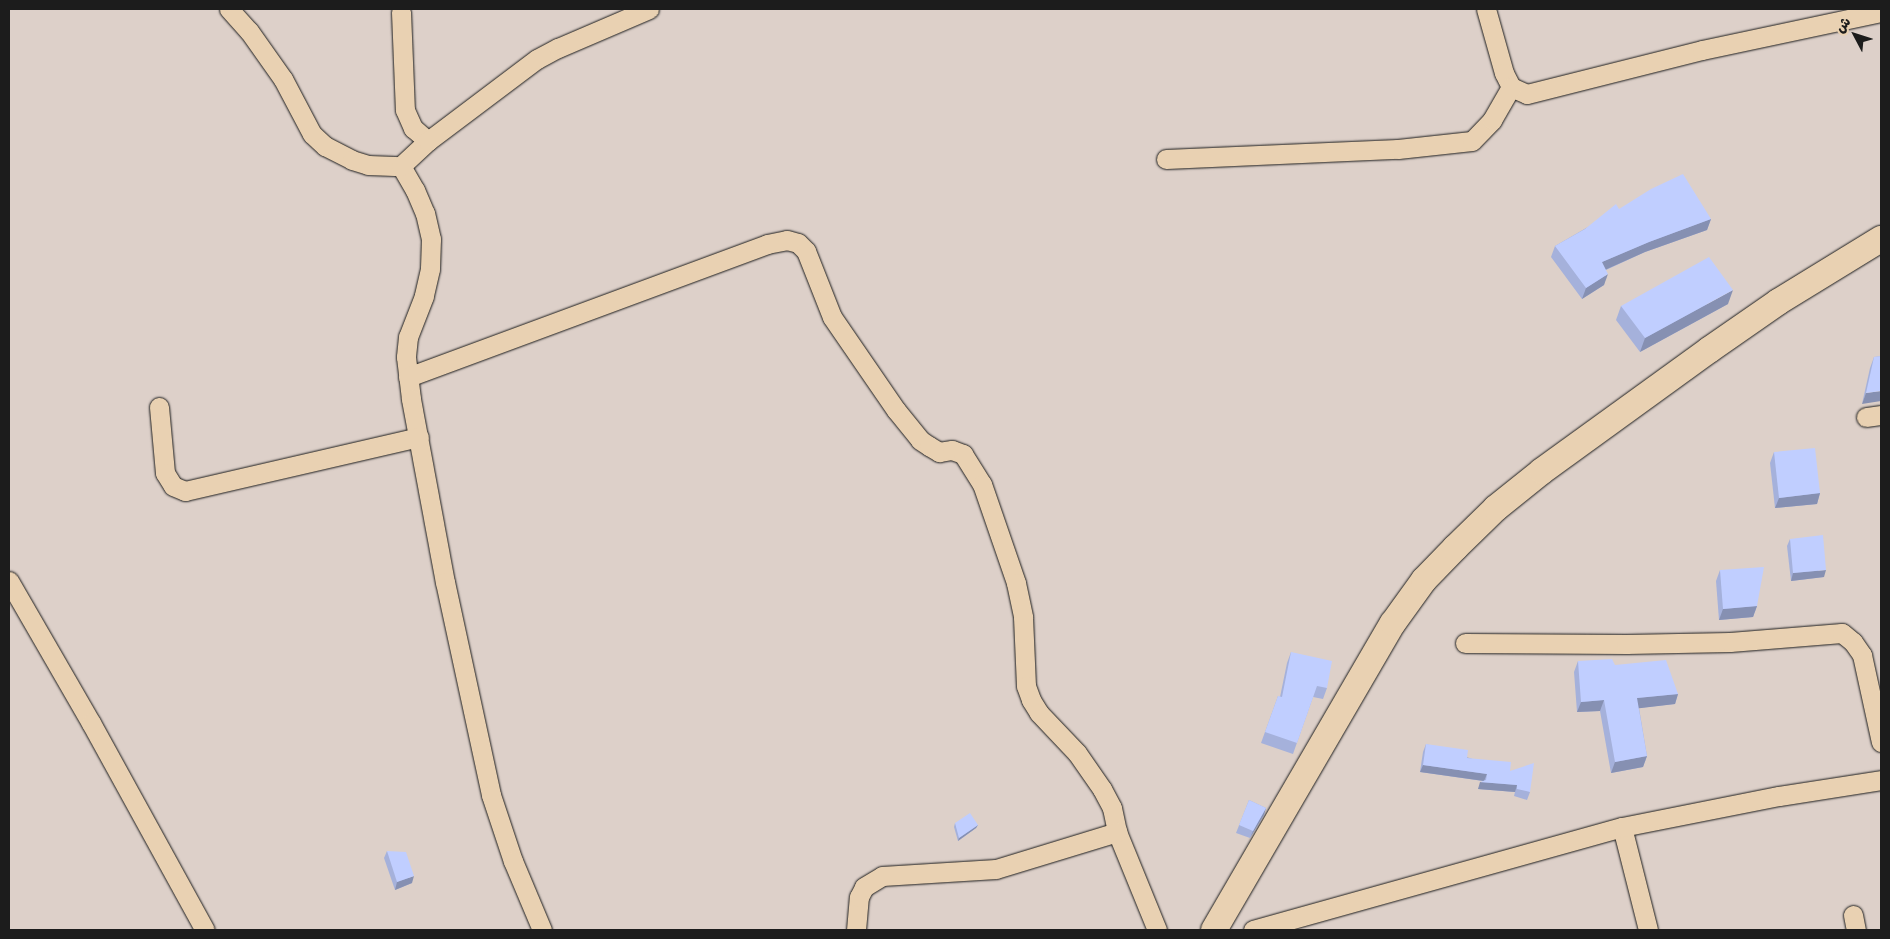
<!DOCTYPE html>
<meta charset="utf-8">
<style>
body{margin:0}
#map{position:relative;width:1890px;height:939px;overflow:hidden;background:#ddd0c9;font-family:Itim,"Playpen Sans Arabic",sans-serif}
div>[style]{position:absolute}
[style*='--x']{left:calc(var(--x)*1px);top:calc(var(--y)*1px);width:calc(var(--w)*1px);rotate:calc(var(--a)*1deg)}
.roads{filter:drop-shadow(0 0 1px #1c1c1c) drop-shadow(0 0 1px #1c1c1c)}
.street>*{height:19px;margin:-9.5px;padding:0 9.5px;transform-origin:9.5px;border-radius:9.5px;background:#e9d1b2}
.secondary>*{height:26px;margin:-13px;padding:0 13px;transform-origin:13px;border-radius:13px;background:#e9d1b2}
.wall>*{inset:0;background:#a5b1db}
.shaded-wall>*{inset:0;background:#8690b2}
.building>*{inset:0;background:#c0ceff}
span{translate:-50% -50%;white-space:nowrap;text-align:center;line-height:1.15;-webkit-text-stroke:4.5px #e9d1b2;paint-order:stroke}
.frame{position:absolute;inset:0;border:10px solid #1c1c1c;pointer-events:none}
.north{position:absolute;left:1830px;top:10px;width:50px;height:50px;-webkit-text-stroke:4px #e9d1b2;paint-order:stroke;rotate:310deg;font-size:14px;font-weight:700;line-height:20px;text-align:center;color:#1c1c1c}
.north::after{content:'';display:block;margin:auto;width:18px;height:22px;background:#1c1c1c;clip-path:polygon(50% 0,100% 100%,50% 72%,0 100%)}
</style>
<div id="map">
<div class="roads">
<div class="street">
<div style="--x:229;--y:9;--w:30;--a:48"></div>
<div style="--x:249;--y:31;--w:59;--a:54.7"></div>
<div style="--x:283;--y:79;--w:62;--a:62.2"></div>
<div style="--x:312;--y:134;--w:18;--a:43"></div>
<div style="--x:325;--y:146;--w:30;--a:27"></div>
<div style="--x:352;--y:160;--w:17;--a:17"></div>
<div style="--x:368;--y:165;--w:33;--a:2"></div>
<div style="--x:401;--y:166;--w:28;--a:60"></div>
<div style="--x:415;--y:190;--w:25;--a:67"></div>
<div style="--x:425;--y:213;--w:27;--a:77"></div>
<div style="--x:431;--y:239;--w:30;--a:92"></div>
<div style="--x:430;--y:269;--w:28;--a:103"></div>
<div style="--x:424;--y:296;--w:44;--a:111.3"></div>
<div style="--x:408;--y:337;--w:20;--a:96"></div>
<div style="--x:406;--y:357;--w:42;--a:83.2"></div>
<div style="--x:411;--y:399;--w:186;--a:79.5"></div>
<div style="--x:445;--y:582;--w:218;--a:77.8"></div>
<div style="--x:491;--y:795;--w:70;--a:71.6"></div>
<div style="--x:513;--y:861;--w:75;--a:67.2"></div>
<div style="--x:1486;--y:9;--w:66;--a:74.3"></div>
<div style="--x:1504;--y:73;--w:16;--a:63"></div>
<div style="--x:1511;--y:87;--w:17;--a:24"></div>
<div style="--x:1527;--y:94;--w:180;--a:-14.1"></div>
<div style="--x:1702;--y:50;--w:183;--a:-12"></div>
<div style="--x:401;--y:12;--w:98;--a:87.7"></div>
<div style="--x:405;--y:110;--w:20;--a:66"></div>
<div style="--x:413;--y:128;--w:20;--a:41"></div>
<div style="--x:1166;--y:159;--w:232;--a:-2.5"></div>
<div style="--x:1398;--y:149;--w:74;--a:-6.2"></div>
<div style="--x:1472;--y:141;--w:29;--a:-46"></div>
<div style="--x:1492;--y:120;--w:38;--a:-60"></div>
<div style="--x:401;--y:166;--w:37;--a:-43"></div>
<div style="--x:428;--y:141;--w:136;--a:-37"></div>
<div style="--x:537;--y:59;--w:24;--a:-28"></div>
<div style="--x:558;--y:48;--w:99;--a:-23.2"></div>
<div style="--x:408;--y:377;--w:383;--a:-20.3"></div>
<div style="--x:767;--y:244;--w:20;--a:-11"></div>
<div style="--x:787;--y:240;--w:11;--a:15"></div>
<div style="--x:798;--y:243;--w:11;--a:45"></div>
<div style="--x:806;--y:251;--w:71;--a:68.5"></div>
<div style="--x:832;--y:317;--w:113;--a:55.5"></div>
<div style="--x:896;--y:410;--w:38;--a:51"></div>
<div style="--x:920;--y:440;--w:11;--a:34"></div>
<div style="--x:929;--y:446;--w:12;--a:31"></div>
<div style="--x:939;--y:452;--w:13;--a:-9"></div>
<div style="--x:952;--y:450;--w:12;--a:20"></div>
<div style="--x:963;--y:454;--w:36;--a:58"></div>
<div style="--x:982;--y:484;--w:105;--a:71"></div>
<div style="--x:1016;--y:583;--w:35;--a:78"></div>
<div style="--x:1023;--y:617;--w:69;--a:87.5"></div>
<div style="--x:1026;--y:686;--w:15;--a:70"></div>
<div style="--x:1031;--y:700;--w:15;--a:58"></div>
<div style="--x:1039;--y:713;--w:55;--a:46.5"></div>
<div style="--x:1077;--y:753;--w:44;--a:55.2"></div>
<div style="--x:1102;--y:789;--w:21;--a:62"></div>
<div style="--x:1112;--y:808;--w:25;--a:78"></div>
<div style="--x:1117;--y:832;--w:106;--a:67.8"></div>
<div style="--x:159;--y:407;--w:66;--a:84.8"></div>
<div style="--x:165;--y:473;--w:15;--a:58"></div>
<div style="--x:173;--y:486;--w:13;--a:23"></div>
<div style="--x:185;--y:491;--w:240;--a:-13"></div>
<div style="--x:1866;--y:417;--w:15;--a:-8"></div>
<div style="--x:9;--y:581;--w:164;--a:60"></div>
<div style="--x:91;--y:723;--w:236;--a:61.2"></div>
<div style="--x:1465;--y:643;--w:161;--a:0.4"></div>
<div style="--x:1626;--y:644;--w:104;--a:-1.1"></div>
<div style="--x:1730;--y:642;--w:112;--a:-4.6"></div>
<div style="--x:1842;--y:633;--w:14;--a:39"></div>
<div style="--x:1853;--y:642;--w:16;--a:55"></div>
<div style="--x:1862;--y:655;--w:89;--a:77.7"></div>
<div style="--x:1622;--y:827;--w:106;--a:75.8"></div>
<div style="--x:1853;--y:915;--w:15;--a:79"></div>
<div style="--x:856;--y:930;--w:33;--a:-85"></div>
<div style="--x:859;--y:897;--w:11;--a:-63"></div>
<div style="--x:864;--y:887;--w:21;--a:-31"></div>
<div style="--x:882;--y:876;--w:114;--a:-3.5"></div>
<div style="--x:996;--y:869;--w:127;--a:-17"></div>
<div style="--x:1253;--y:930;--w:383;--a:-15.6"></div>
<div style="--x:1622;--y:827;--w:160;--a:-11.2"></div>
<div style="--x:1779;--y:796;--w:103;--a:-8.9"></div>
</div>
<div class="secondary">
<div style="--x:1214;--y:930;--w:355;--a:-59.8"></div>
<div style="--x:1393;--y:623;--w:53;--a:-54.2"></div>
<div style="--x:1424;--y:580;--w:45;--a:-45.9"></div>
<div style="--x:1455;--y:548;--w:57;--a:-44.3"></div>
<div style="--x:1496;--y:508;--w:59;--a:-38.8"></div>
<div style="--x:1542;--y:471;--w:206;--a:-35.9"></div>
<div style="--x:1709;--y:350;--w:84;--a:-34.8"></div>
<div style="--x:1778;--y:302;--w:121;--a:-31.5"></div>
</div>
</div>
<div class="wall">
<div style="clip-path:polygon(1619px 209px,1711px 219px,1707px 230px,1645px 252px,1606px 270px,1604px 285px,1582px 299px,1551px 257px,1555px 246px)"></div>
<div style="clip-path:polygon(1728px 304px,1640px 352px,1616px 320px,1621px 306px)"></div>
<div style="clip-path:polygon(1881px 356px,1862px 404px,1870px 368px,1874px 357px)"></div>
<div style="clip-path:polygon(1774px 452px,1820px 493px,1817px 504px,1775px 508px,1770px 463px)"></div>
<div style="clip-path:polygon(1790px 539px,1824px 577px,1791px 581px,1787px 546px)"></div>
<div style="clip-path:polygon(1720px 570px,1757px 606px,1753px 617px,1719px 620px,1716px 581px)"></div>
<div style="clip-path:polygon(1291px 652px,1327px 688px,1323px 699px,1313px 697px,1293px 754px,1261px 743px,1278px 696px,1280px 697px,1287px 663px)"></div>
<div style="clip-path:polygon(1578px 661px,1615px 665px,1678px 694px,1675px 704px,1639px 708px,1647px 756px,1643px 767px,1611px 773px,1600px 711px,1577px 712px,1574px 672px)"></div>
<div style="clip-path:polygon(1426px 744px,1510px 771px,1530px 792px,1527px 800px,1514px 796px,1515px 792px,1478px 789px,1483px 781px,1420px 772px,1423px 752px)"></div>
<div style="clip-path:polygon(1249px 800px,1266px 808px,1264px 815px,1250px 838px,1236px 833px)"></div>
<div style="clip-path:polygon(955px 823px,978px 825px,976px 828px,958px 841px,954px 827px)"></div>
<div style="clip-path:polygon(387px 851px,412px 883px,395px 890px,384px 858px)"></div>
</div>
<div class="shaded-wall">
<div style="clip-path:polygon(1711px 219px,1707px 230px,1645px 252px,1598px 273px,1602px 262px,1649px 242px)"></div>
<div style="clip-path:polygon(1608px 274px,1604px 285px,1582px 299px,1586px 288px)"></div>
<div style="clip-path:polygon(1733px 290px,1728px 304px,1640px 352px,1645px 338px)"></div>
<div style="clip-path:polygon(1881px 391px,1881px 401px,1862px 404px,1866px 393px)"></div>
<div style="clip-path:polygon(1820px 493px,1817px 504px,1775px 508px,1779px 498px)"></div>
<div style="clip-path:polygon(1826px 570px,1824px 577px,1791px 581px,1793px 573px)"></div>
<div style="clip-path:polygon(1757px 606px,1753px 617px,1719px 620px,1723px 609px)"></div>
<div style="clip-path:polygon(1678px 694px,1675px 704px,1633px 709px,1637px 698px)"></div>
<div style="clip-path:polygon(1604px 700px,1600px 711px,1577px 712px,1581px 702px)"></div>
<div style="clip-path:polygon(1647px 756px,1643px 767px,1611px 773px,1615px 762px)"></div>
<div style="clip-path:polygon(1423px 765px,1487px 774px,1484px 781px,1420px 772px)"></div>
<div style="clip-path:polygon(1480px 782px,1517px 785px,1515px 792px,1478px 789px)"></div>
<div style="clip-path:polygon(1266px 808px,1264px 815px,1250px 838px,1253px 831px)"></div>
<div style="clip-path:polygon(978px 825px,976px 828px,958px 841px,959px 838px)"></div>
<div style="clip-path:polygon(414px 876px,412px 883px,395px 890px,397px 882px)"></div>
</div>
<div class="building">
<div style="clip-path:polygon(1683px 174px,1711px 219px,1649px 242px,1602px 262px,1608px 274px,1586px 288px,1555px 246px,1585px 229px,1616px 204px,1619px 209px,1651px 189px)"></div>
<div style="clip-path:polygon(1709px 257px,1733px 290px,1645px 338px,1621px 306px)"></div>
<div style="clip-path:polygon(1881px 356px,1881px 391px,1866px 393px,1874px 357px)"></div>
<div style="clip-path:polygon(1815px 448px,1820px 493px,1779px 498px,1774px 452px)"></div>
<div style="clip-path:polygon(1823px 535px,1826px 570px,1793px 573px,1790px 539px)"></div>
<div style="clip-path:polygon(1764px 567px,1757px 606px,1723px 609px,1720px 570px)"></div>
<div style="clip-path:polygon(1291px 652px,1332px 661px,1327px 688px,1317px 686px,1297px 743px,1265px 732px,1278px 696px,1282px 697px)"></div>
<div style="clip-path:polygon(1612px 659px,1615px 665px,1666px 660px,1678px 694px,1637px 698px,1647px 756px,1615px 762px,1604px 700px,1581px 702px,1578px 661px)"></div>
<div style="clip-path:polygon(1426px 744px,1468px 750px,1467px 758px,1511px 762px,1510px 771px,1534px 763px,1530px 792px,1517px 789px,1517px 785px,1480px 782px,1486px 780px,1487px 774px,1423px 765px)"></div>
<div style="clip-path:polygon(1249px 800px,1266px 808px,1253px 831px,1239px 825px)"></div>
<div style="clip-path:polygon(970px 813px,978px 825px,959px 838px,955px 823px)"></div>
<div style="clip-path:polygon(387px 851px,406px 852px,414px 876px,397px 882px)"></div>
</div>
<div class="frame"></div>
<div class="north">ش</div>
</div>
